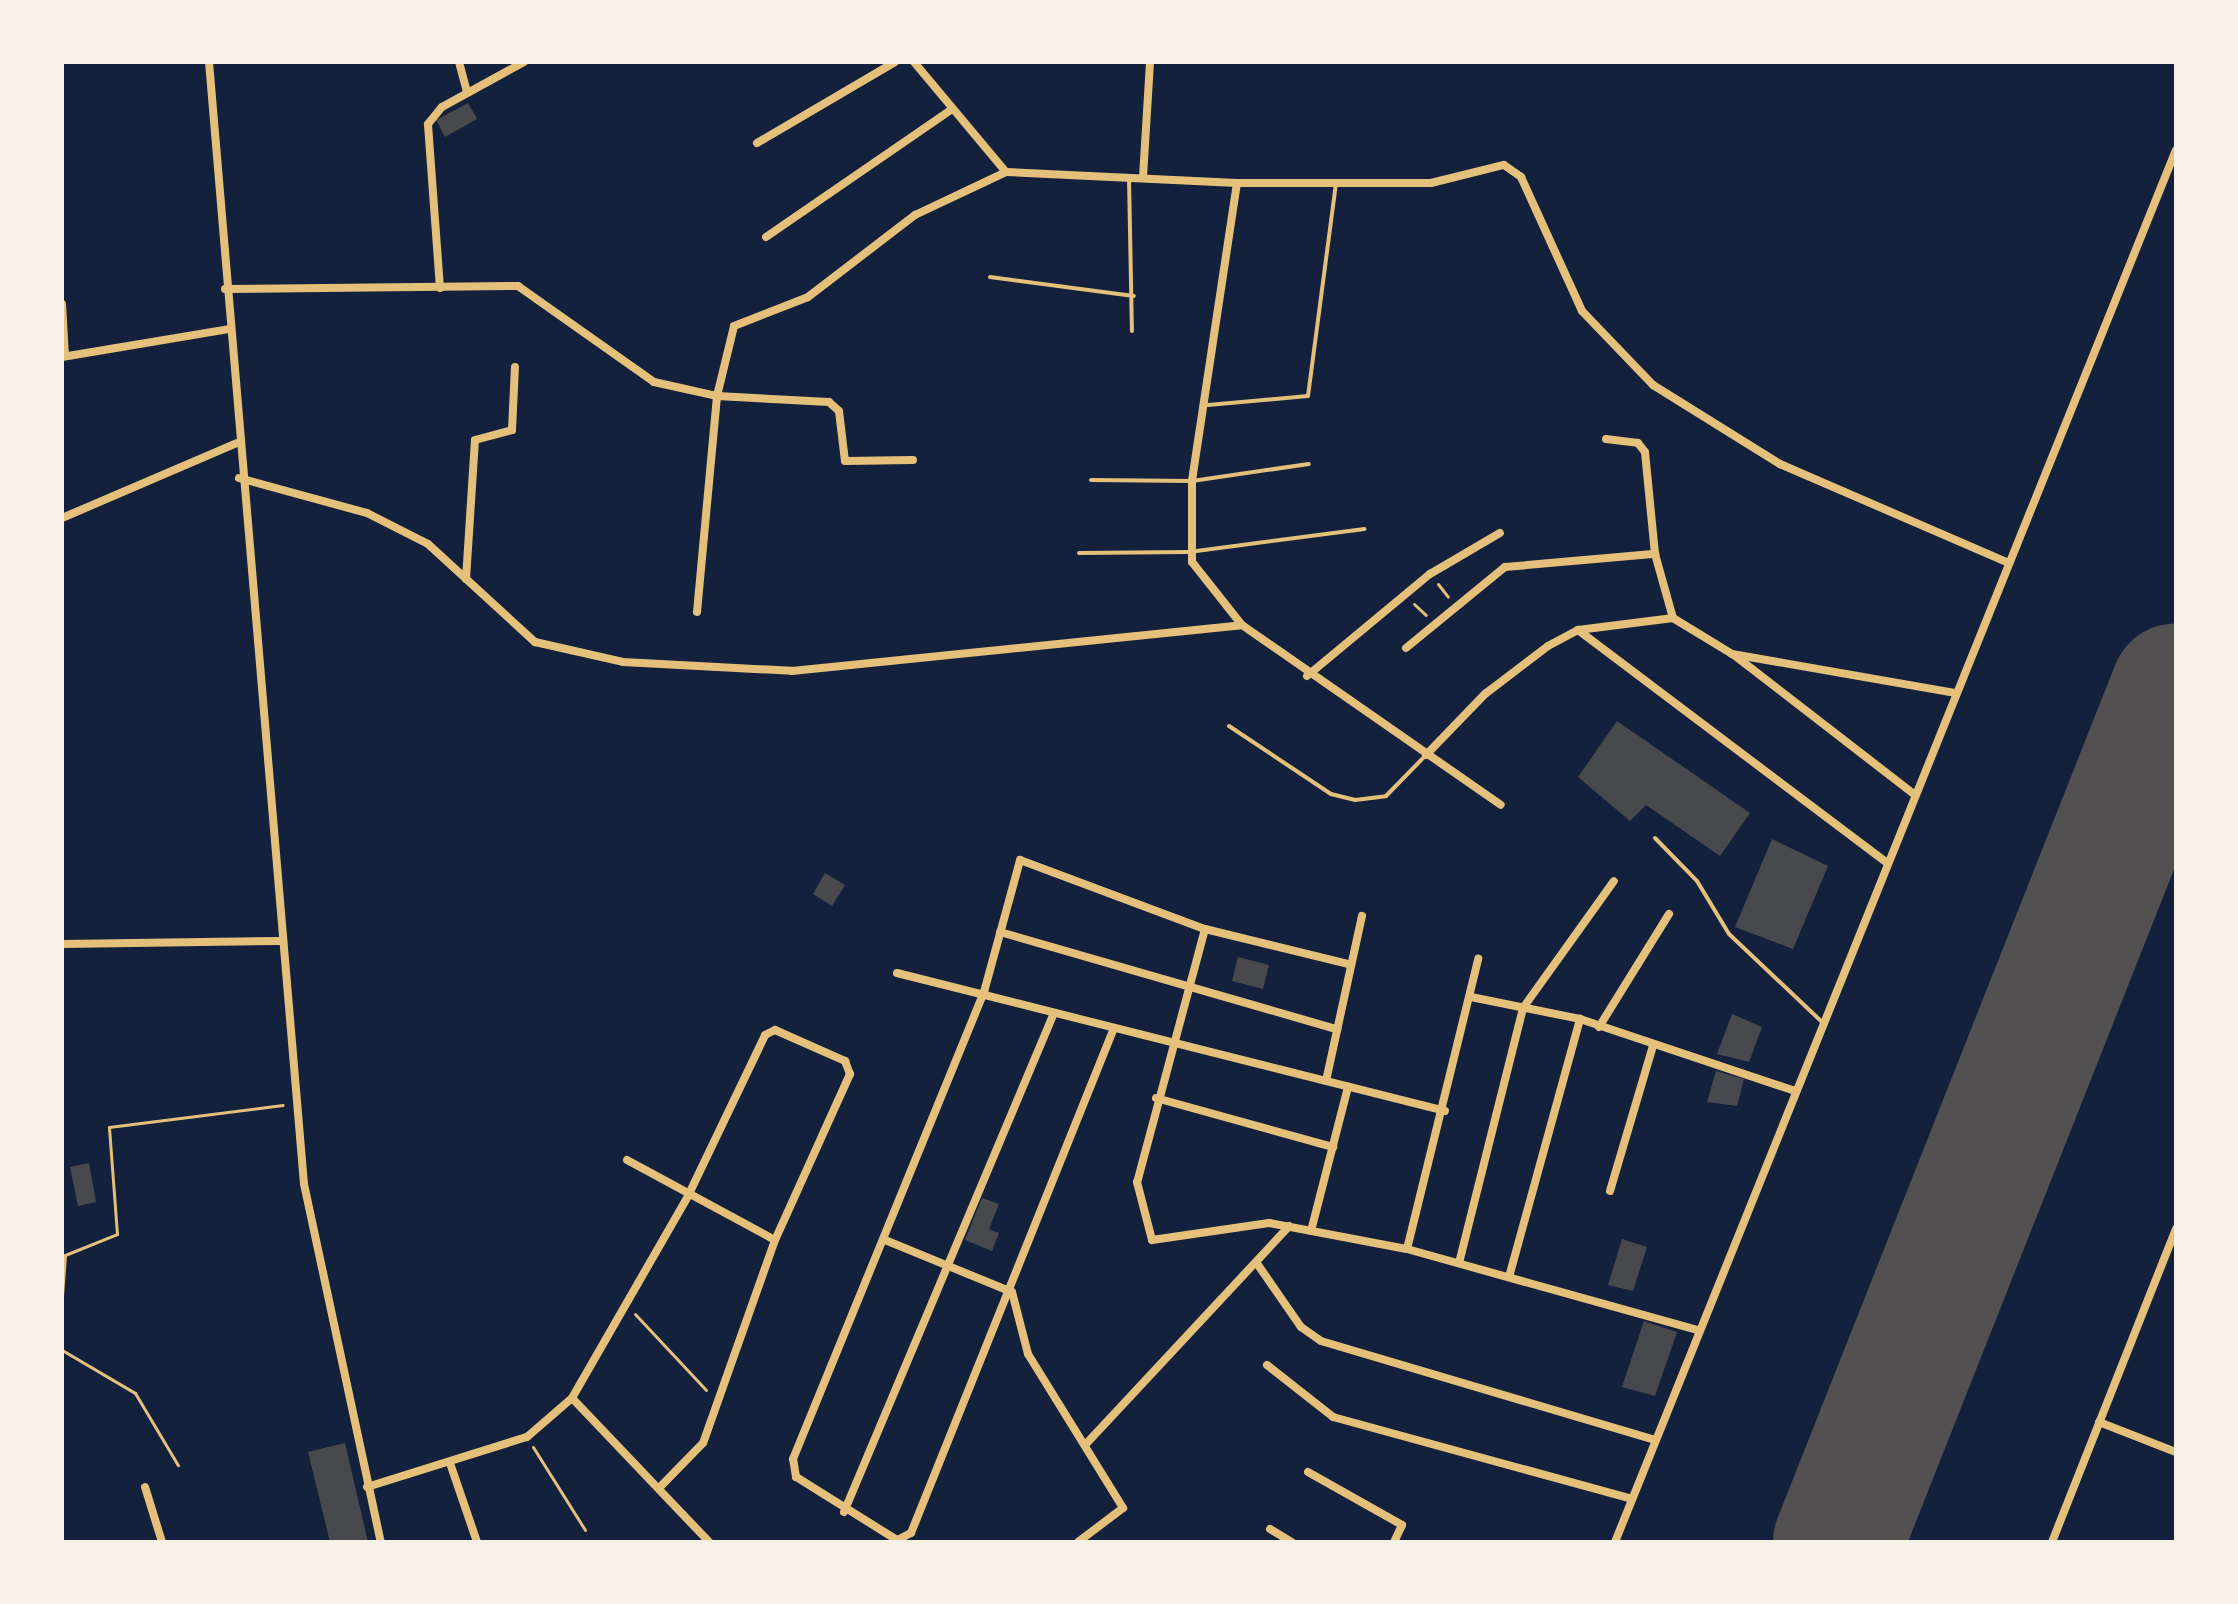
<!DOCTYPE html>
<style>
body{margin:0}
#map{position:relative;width:2238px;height:1604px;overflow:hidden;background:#14213d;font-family:"Asap Condensed",sans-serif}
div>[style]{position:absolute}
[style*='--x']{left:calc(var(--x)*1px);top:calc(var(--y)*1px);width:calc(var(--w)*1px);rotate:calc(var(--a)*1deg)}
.runway>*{height:130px;margin:-65px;padding:0 65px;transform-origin:65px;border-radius:65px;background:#525050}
.building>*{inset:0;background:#48494c}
.path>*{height:3px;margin:-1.5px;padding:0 1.5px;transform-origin:1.5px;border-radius:1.5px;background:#e5c07b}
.service>*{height:4px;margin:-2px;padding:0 2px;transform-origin:2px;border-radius:2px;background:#e5c07b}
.minor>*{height:8px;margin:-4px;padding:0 4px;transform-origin:4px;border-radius:4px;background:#e5c07b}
span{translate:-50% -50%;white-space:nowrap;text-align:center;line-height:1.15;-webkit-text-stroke:7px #f6f1e7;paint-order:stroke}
.frame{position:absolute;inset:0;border:64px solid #f6f1e7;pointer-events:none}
</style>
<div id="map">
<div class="runway">
<div style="--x:1838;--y:1542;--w:918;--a:-68.41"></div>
</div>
<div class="building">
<div style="clip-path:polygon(468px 103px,477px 119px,445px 137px,436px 120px)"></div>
<div style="clip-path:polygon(1617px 721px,1750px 813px,1720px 856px,1646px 805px,1630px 821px,1578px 777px)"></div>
<div style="clip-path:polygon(1772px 839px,1828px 866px,1793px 949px,1735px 927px)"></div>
<div style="clip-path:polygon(825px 873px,845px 885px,832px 906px,813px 894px)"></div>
<div style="clip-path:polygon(1238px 957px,1269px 965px,1263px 989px,1232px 981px)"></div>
<div style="clip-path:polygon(1732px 1014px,1762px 1027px,1749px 1062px,1717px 1054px)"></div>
<div style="clip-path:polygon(1716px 1071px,1744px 1079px,1737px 1106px,1707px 1102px)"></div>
<div style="clip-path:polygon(89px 1163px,96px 1202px,78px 1206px,70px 1167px)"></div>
<div style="clip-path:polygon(982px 1198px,999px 1204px,989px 1229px,999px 1233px,992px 1251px,965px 1240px)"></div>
<div style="clip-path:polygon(1622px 1239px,1647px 1247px,1633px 1291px,1608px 1285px)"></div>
<div style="clip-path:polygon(1644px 1321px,1677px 1332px,1655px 1396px,1622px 1387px)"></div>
<div style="clip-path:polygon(345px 1443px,368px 1542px,330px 1542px,308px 1452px)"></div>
</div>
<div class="path">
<div style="--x:1438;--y:584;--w:16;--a:52"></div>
<div style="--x:1414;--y:604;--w:16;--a:43"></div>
<div style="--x:62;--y:1296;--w:41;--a:-85.8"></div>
<div style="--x:65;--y:1255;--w:56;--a:-22"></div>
<div style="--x:117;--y:1234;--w:107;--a:-94.3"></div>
<div style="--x:109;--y:1127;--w:175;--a:-7.2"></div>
<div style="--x:635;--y:1314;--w:104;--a:46.9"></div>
<div style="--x:62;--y:1350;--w:85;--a:30.5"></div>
<div style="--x:135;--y:1393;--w:84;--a:59.2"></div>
<div style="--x:533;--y:1447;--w:98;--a:57.9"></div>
</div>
<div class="service">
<div style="--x:1129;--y:178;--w:153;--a:88.9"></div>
<div style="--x:990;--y:277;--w:145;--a:7.5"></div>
<div style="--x:1208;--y:405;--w:100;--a:-5.1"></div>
<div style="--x:1308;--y:396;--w:214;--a:-82.5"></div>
<div style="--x:1091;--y:480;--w:101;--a:0.6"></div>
<div style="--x:1192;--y:481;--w:118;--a:-8.3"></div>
<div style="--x:1079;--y:553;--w:110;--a:-0.5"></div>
<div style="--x:1189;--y:552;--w:177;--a:-7.5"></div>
<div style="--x:1229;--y:726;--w:123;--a:33.7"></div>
<div style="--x:1331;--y:794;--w:25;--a:14"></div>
<div style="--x:1355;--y:800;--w:31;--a:-7"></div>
<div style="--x:1386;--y:796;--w:57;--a:-45.7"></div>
<div style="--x:1655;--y:838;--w:60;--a:45.7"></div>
<div style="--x:1697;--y:881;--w:62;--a:58.9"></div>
<div style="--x:1729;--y:934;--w:128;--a:43.4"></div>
</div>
<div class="minor">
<div style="--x:209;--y:62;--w:1126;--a:85.16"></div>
<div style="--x:304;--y:1184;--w:366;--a:77.9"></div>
<div style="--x:459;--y:62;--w:30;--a:75"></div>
<div style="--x:914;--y:62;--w:143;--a:50.1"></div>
<div style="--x:1006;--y:172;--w:231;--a:2.7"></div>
<div style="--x:1237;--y:183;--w:194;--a:0"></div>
<div style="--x:1431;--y:183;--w:75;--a:-13.9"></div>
<div style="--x:1504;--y:165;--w:21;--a:35"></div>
<div style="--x:1521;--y:177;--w:147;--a:65.5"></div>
<div style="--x:1582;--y:311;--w:103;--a:46.2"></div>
<div style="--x:1653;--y:385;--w:150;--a:31.9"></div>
<div style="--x:1780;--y:464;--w:249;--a:23.4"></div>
<div style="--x:757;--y:143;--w:160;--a:-30.4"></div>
<div style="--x:1143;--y:177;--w:115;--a:-86.5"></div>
<div style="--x:1237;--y:183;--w:301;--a:98.6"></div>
<div style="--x:1192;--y:481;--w:81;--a:90"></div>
<div style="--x:1192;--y:562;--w:80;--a:51.6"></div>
<div style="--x:1242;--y:625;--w:315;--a:34.8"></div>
<div style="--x:766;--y:237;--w:226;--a:-34.5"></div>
<div style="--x:440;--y:288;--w:164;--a:-94.2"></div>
<div style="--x:428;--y:124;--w:22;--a:-51"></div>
<div style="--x:442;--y:107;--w:94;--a:-28.8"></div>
<div style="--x:225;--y:289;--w:293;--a:-0.6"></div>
<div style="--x:518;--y:286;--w:166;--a:35.2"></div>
<div style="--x:654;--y:382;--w:65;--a:12.5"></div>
<div style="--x:717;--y:396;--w:112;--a:3.1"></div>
<div style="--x:829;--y:402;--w:13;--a:42"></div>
<div style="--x:839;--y:411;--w:50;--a:83.2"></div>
<div style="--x:845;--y:461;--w:68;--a:-0.8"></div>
<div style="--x:62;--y:304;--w:52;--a:86.7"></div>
<div style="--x:62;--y:357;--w:169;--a:-9.5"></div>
<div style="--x:1606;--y:439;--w:32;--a:7"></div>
<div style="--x:1638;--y:443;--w:11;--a:52"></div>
<div style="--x:1645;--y:452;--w:102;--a:84.4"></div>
<div style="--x:1655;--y:554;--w:66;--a:74.3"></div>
<div style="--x:239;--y:478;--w:133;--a:15.3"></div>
<div style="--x:367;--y:513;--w:68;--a:26.9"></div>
<div style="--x:428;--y:544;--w:145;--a:42.5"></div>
<div style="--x:535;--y:642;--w:90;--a:12.8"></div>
<div style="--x:623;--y:662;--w:169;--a:3"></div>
<div style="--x:792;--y:671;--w:452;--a:-5.8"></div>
<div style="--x:62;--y:518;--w:190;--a:-23.2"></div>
<div style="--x:466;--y:579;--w:139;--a:-86.3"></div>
<div style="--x:475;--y:440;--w:38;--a:-15"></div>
<div style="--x:512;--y:430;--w:63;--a:-87.3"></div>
<div style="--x:697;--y:612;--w:217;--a:-84.7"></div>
<div style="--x:717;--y:396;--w:72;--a:-76.3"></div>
<div style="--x:734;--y:326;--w:79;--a:-21.4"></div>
<div style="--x:808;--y:297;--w:135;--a:-37.5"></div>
<div style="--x:915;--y:215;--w:101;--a:-25.3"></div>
<div style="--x:1578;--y:630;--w:386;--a:37"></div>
<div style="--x:1406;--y:648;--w:128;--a:-39.3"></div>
<div style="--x:1505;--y:567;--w:151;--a:-5"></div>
<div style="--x:1734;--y:655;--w:227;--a:37.7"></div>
<div style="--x:1307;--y:676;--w:160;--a:-39.7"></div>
<div style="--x:1430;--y:574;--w:81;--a:-30.4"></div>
<div style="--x:1426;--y:755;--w:85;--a:-46"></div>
<div style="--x:1485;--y:694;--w:79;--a:-37.3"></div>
<div style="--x:1548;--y:646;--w:34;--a:-28"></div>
<div style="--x:1578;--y:630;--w:96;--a:-7.2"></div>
<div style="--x:1673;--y:618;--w:69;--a:31.4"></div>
<div style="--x:1732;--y:654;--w:226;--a:9.9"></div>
<div style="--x:1205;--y:929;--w:262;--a:105"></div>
<div style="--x:1137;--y:1182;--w:60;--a:75.5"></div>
<div style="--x:1152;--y:1240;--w:118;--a:-8.3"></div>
<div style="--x:1269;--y:1223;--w:140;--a:10.7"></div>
<div style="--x:1407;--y:1249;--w:302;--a:15.6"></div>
<div style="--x:1000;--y:932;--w:351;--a:16.1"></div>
<div style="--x:62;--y:944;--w:220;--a:-0.8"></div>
<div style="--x:897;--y:973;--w:565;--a:14.13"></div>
<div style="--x:1471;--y:997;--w:111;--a:11.4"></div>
<div style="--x:1580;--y:1019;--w:227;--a:18.5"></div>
<div style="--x:1599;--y:1027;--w:133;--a:-58.2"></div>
<div style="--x:1114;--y:1028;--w:544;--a:111.9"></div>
<div style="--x:911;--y:1533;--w:16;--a:153"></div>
<div style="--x:897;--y:1540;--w:119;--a:-148"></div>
<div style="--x:796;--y:1477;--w:18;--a:-99"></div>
<div style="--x:793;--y:1459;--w:505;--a:-67.76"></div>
<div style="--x:984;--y:992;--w:137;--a:-74.7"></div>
<div style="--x:1020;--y:860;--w:197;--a:20.5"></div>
<div style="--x:1205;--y:929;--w:148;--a:13.7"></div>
<div style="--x:1326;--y:1081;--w:169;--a:-77.7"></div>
<div style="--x:1156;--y:1098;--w:184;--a:15.5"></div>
<div style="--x:627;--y:1160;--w:168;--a:28.4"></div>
<div style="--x:775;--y:1240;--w:215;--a:109.5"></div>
<div style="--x:703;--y:1443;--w:62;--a:134.3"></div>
<div style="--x:1610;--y:1191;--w:151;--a:-73.5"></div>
<div style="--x:1311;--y:1231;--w:149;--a:-75.6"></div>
<div style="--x:885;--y:1240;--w:137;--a:22.3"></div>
<div style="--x:1012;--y:1292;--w:64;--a:75.5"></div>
<div style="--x:1028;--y:1354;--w:181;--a:58.3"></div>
<div style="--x:1123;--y:1508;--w:56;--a:142.9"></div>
<div style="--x:1407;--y:1249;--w:299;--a:-76.2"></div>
<div style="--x:1256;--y:1262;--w:79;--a:55.3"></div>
<div style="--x:1301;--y:1327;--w:24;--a:35"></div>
<div style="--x:1321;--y:1341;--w:349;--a:16.5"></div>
<div style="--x:1459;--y:1263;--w:263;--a:-75.9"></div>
<div style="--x:1523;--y:1008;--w:156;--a:-54.4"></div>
<div style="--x:1509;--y:1277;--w:268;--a:-74.6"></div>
<div style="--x:1267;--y:1365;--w:84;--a:38.2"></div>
<div style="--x:1333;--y:1417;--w:310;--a:15.3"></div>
<div style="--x:572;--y:1398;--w:199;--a:46.4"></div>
<div style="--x:2099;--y:1422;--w:83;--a:21.3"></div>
<div style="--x:1086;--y:1444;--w:298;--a:-47"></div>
<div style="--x:451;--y:1466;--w:80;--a:71.1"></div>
<div style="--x:1308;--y:1472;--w:108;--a:29.4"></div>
<div style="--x:1402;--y:1525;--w:19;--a:115"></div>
<div style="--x:145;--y:1487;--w:58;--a:72.8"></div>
<div style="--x:367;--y:1487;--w:168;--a:-17.4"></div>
<div style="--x:527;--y:1437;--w:60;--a:-40.9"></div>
<div style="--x:572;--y:1398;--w:233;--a:-60.1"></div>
<div style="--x:688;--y:1196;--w:178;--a:-64.4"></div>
<div style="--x:765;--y:1035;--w:11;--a:-27"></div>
<div style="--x:775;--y:1030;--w:77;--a:23.9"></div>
<div style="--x:845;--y:1061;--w:14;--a:69"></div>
<div style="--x:850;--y:1074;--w:182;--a:114.3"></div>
<div style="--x:844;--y:1512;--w:541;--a:-67.18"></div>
<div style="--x:1270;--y:1529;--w:26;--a:31"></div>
<div style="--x:1615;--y:1542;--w:1501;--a:-68.05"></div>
<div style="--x:2052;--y:1542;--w:337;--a:-68.4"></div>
</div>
<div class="frame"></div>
</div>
